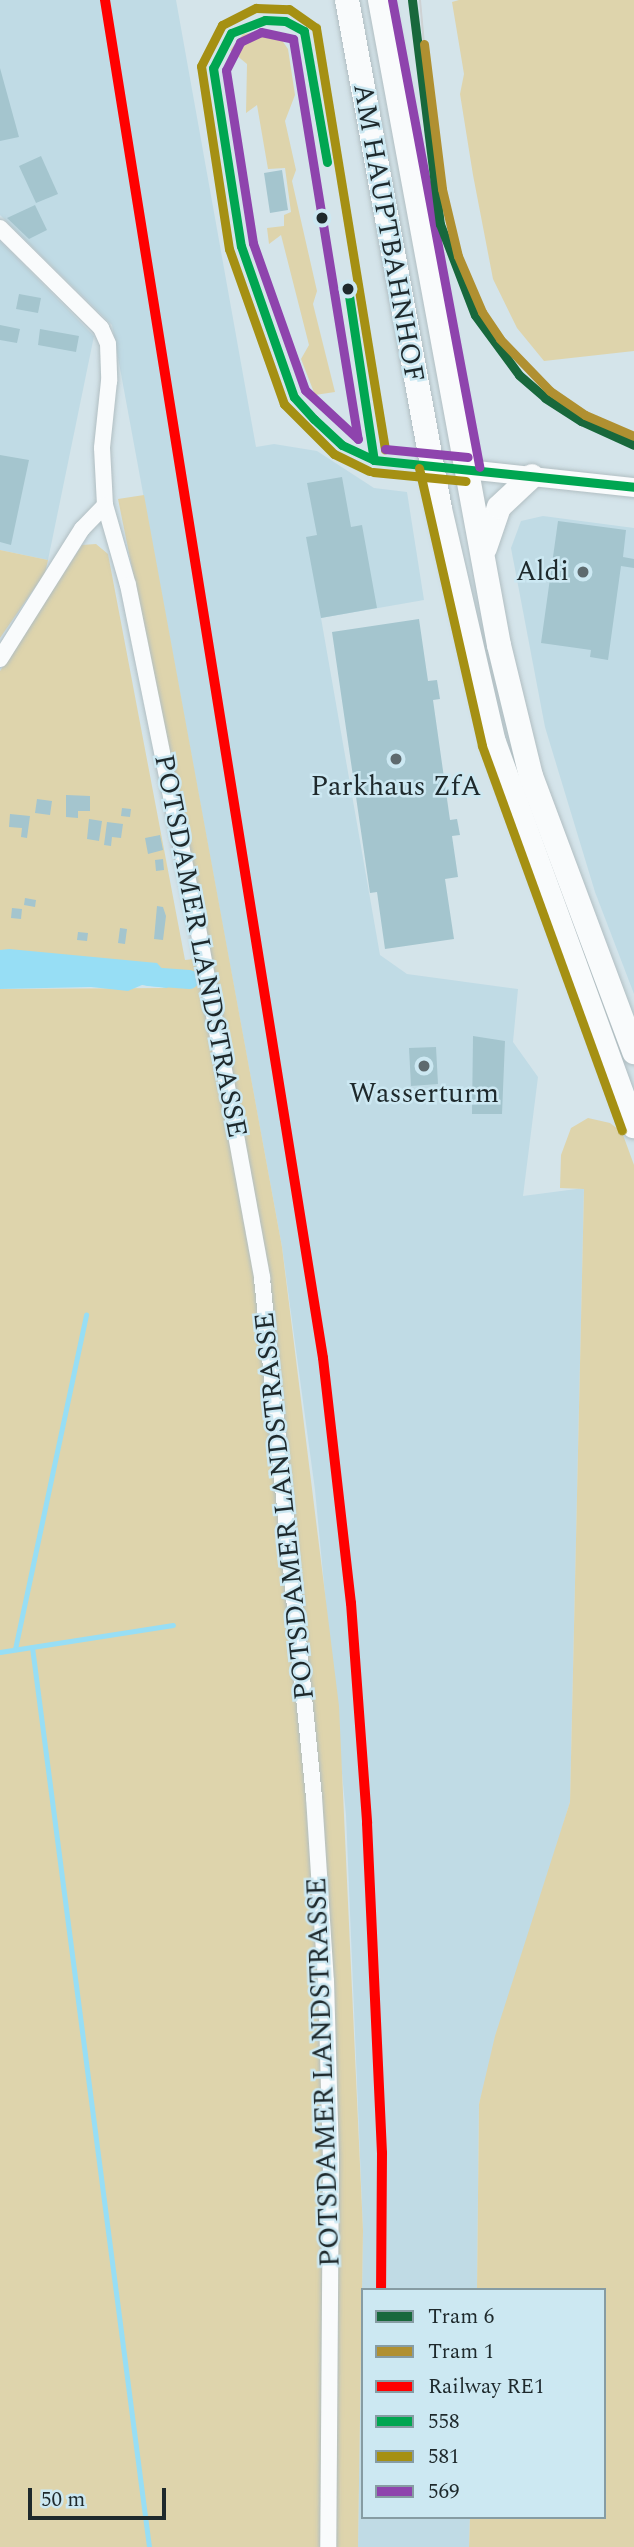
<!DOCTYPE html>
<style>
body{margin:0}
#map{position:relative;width:634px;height:2547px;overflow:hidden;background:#d4e4ea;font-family:Spectral,serif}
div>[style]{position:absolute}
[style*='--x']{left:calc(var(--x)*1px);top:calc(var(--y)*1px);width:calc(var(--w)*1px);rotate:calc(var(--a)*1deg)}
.built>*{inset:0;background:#c0dbe5}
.green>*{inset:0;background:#ded4ac}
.water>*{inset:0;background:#97def5}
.stream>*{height:5px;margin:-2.5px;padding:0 2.5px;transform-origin:2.5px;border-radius:2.5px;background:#97def5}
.canal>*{height:19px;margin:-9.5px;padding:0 9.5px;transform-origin:9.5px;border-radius:9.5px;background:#97def5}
.building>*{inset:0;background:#a4c5ce}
.roads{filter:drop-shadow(0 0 2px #b1bec2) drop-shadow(0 0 2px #b1bec2)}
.minor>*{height:16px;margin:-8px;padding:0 8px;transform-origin:8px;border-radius:8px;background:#f9fbfc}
.tertiary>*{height:19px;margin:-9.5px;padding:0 9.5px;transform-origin:9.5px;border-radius:9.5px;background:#f9fbfc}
.primary>*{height:24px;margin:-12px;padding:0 12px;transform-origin:12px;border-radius:12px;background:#f9fbfc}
.tram>*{height:2px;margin:-1px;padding:0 1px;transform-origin:1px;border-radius:1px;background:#ced2d4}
.bus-1>*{height:9px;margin:-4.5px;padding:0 4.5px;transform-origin:4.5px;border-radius:4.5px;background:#00a651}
.bus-2>*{height:9px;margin:-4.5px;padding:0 4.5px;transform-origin:4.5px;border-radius:4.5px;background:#a59013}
.bus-3>*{height:9px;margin:-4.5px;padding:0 4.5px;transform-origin:4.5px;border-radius:4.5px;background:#8e44ad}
.rail-1>*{height:10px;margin:-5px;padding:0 5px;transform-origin:5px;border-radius:5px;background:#f00}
.tram-1>*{height:9px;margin:-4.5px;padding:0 4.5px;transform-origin:4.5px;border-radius:4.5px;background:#18683c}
.tram-2>*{height:9px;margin:-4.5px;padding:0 4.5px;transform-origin:4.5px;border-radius:4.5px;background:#b09031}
.dots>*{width:19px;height:19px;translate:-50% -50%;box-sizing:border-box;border:4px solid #cce8f2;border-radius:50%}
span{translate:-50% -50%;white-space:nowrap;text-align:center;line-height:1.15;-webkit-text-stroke:5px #cce8f2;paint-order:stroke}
.street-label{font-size:28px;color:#1e292c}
.poi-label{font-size:28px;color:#1e292c}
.right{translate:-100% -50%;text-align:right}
.legend{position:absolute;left:361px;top:2288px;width:245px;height:231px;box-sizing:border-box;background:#cce8f2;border:2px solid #869ca3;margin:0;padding:9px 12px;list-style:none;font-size:21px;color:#1e292c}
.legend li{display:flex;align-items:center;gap:14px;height:35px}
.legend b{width:35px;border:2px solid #869ca3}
.scale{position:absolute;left:28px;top:2488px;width:138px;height:32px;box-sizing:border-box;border:4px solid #1e292c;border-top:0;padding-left:9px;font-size:21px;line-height:24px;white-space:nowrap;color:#1e292c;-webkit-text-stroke:5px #cce8f2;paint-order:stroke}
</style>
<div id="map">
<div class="built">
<div style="clip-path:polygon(0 0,176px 0,256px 447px,274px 444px,317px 451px,374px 488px,407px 492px,424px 600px,321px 618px,380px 955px,407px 974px,518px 989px,513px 1042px,538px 1077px,523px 1196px,584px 1188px,570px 1802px,479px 2104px,477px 2290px,363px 2290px,363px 2517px,470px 2517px,469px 2547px,358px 2547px,363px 2230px,346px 1815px,315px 1490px,282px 1247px,112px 325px,0 215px)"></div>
<div style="clip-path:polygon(0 241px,94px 336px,48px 560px,0 550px)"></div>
<div style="clip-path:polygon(543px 516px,634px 528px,634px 994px,595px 892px,545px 727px,511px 548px,521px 521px)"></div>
</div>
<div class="green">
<div style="clip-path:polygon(459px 0,634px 0,634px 351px,544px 361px,517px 328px,493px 279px,473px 175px,460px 94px,464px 74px,452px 2px)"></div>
<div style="clip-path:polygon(260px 31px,279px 36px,288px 49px,295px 95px,285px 121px,296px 170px,292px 181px,317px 291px,313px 304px,335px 392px,315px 395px,301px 359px,309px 345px,281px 235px,269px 244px,267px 228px,284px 226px,284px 215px,291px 212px,285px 168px,268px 169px,257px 105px,246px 113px,247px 64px,230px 50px,243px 34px)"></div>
<div style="clip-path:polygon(144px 495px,282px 1247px,339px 1706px,363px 2230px,358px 2547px,0 2547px,0 989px,167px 988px,0 950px,0 671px,82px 545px,96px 544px,108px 554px,185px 960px,211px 957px,118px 499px)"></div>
<div style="clip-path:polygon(0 550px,48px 560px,45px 573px,0 638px)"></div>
<div style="clip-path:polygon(588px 1118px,610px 1123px,622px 1132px,634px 1165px,634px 2547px,469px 2547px,470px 2517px,604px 2517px,604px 2290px,477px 2290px,479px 2104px,495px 2036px,570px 1802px,584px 1189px,560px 1188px,561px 1155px,571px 1128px)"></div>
</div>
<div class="water">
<div style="clip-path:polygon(9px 949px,157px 963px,173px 981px,167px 988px,142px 985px,128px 991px,91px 987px,0 989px,0 950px)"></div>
</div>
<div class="stream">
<div style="--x:32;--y:1647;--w:908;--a:82.59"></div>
<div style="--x:15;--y:1649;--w:342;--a:-78"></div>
<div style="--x:0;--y:1652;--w:175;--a:-8.9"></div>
</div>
<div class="canal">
<div style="--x:148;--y:976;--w:41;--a:4.2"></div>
</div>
<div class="building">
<div style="clip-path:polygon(0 68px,19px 137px,0 141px)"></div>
<div style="clip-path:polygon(41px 156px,58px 194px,36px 203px,19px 166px)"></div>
<div style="clip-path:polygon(282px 170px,288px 210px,270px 213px,264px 173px)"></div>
<div style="clip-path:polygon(35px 205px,47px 230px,29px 239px,7px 218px)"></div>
<div style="clip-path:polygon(19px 294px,41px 298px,38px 313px,16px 309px)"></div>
<div style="clip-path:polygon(0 325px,20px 329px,17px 343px,0 340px)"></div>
<div style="clip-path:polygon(40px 329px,79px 336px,76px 352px,38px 345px)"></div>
<div style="clip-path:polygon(0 455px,29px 460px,11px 545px,0 542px)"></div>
<div style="clip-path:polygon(342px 477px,351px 527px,362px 525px,377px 608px,321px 618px,306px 537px,317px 535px,307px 483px)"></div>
<div style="clip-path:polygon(558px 521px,626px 530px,623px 557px,634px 559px,634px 568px,621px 566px,608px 660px,590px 657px,591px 650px,541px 643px)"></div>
<div style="clip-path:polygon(419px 619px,428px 681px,437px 680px,440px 699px,433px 700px,450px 820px,457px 819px,460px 835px,452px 836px,458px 877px,445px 879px,454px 939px,385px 949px,377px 892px,370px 893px,332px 632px)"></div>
<div style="clip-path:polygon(66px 795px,90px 796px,90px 811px,78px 811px,78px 818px,66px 817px)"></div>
<div style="clip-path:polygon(37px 799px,52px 801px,50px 815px,35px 813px)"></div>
<div style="clip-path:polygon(122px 808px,131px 809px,130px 817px,121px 816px)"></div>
<div style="clip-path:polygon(10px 814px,30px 816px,27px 838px,21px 837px,22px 828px,9px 827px)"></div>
<div style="clip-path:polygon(89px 819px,102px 821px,99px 841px,87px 839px)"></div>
<div style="clip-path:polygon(107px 822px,123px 824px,121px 838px,112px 837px,111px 846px,104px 845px)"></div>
<div style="clip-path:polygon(160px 835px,163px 850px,148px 854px,145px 838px)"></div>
<div style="clip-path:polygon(163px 859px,164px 870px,156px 871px,155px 860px)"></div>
<div style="clip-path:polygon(25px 898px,36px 900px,35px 907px,24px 905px)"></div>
<div style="clip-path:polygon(157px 906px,163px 907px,166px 916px,163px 940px,154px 939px)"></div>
<div style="clip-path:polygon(12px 908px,22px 909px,21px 919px,11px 918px)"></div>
<div style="clip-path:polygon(120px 928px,127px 929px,125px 944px,118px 943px)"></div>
<div style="clip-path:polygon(78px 932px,88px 933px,87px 941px,77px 940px)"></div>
<div style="clip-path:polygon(473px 1036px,505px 1041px,502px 1114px,472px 1114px)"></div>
<div style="clip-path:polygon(436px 1047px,438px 1084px,411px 1086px,409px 1048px)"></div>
</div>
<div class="roads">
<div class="minor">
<div style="--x:0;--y:228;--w:142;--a:44.7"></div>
<div style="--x:101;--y:328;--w:17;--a:66"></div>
<div style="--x:108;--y:344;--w:37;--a:88"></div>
<div style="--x:109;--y:381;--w:67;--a:96"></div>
<div style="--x:102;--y:448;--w:57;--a:87"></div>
<div style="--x:105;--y:505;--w:83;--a:74"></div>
<div style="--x:128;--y:585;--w:350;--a:78.5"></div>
<div style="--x:198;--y:928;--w:356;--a:79.6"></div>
<div style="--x:262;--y:1278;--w:522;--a:84.28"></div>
<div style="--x:314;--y:1797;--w:184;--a:86.3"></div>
<div style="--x:326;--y:1981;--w:174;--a:88.4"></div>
<div style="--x:331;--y:2155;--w:392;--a:90.4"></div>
<div style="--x:0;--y:659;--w:154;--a:-57.8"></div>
<div style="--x:82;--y:529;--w:33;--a:-46"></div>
</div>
<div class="tertiary">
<div style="--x:467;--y:469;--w:168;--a:6.2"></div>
</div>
<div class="primary">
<div style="--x:347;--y:0;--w:517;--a:79.65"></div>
<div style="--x:440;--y:509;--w:239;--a:77"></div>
<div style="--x:494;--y:742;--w:409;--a:70"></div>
<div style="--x:380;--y:0;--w:656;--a:79.55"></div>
<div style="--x:499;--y:645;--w:135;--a:76.3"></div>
<div style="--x:531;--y:776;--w:295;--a:69.5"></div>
<div style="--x:485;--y:548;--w:43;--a:-71.1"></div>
<div style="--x:499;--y:507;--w:45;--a:-43.2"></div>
</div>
</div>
<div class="tram">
<div style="--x:420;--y:0;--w:44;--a:84.8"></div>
</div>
<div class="bus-1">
<div style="--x:327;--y:162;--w:133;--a:-100"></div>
<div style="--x:304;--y:31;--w:21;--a:-152"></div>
<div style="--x:285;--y:21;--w:20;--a:-177"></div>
<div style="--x:265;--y:20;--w:36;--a:159"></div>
<div style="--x:231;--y:33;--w:39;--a:117"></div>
<div style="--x:213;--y:68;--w:180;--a:81.1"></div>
<div style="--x:241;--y:246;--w:160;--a:70.7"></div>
<div style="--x:294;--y:397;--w:30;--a:48"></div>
<div style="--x:314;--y:419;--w:38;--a:43"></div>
<div style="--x:342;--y:445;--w:35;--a:25"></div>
<div style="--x:374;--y:460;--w:261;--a:5.9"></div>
<div style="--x:348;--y:289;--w:173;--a:81.4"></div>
</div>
<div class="bus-2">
<div style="--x:419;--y:468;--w:285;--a:77.2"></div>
<div style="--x:482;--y:746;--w:409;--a:70"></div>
<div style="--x:369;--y:471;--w:39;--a:-154"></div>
<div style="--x:334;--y:454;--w:71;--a:-135"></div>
<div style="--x:284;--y:404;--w:164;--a:-109.5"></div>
<div style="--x:229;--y:249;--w:185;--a:-98.7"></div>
<div style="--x:201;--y:66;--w:46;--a:-62.9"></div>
<div style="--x:222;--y:25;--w:38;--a:-27"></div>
<div style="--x:256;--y:8;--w:33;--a:2"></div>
<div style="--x:289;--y:9;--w:33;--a:35"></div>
<div style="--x:316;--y:28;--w:427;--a:80.7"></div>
<div style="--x:373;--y:472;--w:93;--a:5.5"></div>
</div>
<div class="bus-3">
<div style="--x:392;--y:0;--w:475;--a:79.4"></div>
<div style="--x:261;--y:32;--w:33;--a:12"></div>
<div style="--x:293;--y:39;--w:405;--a:80.8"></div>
<div style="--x:358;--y:439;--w:72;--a:-137.2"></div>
<div style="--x:305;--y:390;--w:156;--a:-109.5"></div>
<div style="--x:253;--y:243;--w:175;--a:-98.9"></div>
<div style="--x:226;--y:70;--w:31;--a:-63"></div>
<div style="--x:240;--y:42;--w:23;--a:-25"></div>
<div style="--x:385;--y:449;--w:83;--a:5.5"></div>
</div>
<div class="rail-1">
<div style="--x:105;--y:0;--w:1375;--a:80.88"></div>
<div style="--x:323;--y:1358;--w:247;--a:83.5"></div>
<div style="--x:351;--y:1603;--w:221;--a:85.8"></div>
<div style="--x:367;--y:1823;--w:330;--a:87.4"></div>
<div style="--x:382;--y:2153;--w:137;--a:90.4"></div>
</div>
<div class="tram-1">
<div style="--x:412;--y:0;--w:226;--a:82.9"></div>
<div style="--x:440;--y:224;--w:97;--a:69"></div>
<div style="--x:475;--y:315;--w:74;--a:53.7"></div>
<div style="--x:519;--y:375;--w:35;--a:41"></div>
<div style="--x:545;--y:398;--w:43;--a:32.6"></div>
<div style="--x:581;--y:421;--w:58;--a:24.4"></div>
</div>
<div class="tram-2">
<div style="--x:424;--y:44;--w:146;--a:82.9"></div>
<div style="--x:442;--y:189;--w:69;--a:76.6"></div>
<div style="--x:458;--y:256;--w:61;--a:66.8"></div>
<div style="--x:482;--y:312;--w:32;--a:56"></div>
<div style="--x:500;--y:339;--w:72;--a:46.1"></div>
<div style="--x:550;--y:391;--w:42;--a:34.4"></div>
<div style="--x:585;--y:415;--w:53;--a:23.2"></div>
</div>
<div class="dots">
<div style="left:322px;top:218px;background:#1e292c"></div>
<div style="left:348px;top:289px;background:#1e292c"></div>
<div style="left:583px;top:572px;background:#5e6a6e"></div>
<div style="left:396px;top:759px;background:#5e6a6e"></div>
<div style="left:424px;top:1066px;background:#5e6a6e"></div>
</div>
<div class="street-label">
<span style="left:388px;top:233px;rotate:80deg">AM HAUPTBAHNHOF</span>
<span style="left:200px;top:946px;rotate:79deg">POTSDAMER LANDSTRASSE</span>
<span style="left:285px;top:1506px;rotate:-96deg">POTSDAMER LANDSTRASSE</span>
<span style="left:324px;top:2072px;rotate:-92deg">POTSDAMER LANDSTRASSE</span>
</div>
<div class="poi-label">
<span class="right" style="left:569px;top:572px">Aldi</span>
<span style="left:396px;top:787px">Parkhaus ZfA</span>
<span style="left:424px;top:1094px">Wasserturm</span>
</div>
<ul class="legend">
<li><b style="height:9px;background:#18683c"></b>Tram 6</li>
<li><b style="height:9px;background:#b09031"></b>Tram 1</li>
<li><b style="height:9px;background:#f00"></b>Railway RE1</li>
<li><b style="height:9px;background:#00a651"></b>558</li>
<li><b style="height:9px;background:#a59013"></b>581</li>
<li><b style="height:9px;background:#8e44ad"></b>569</li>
</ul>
<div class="scale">50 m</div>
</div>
